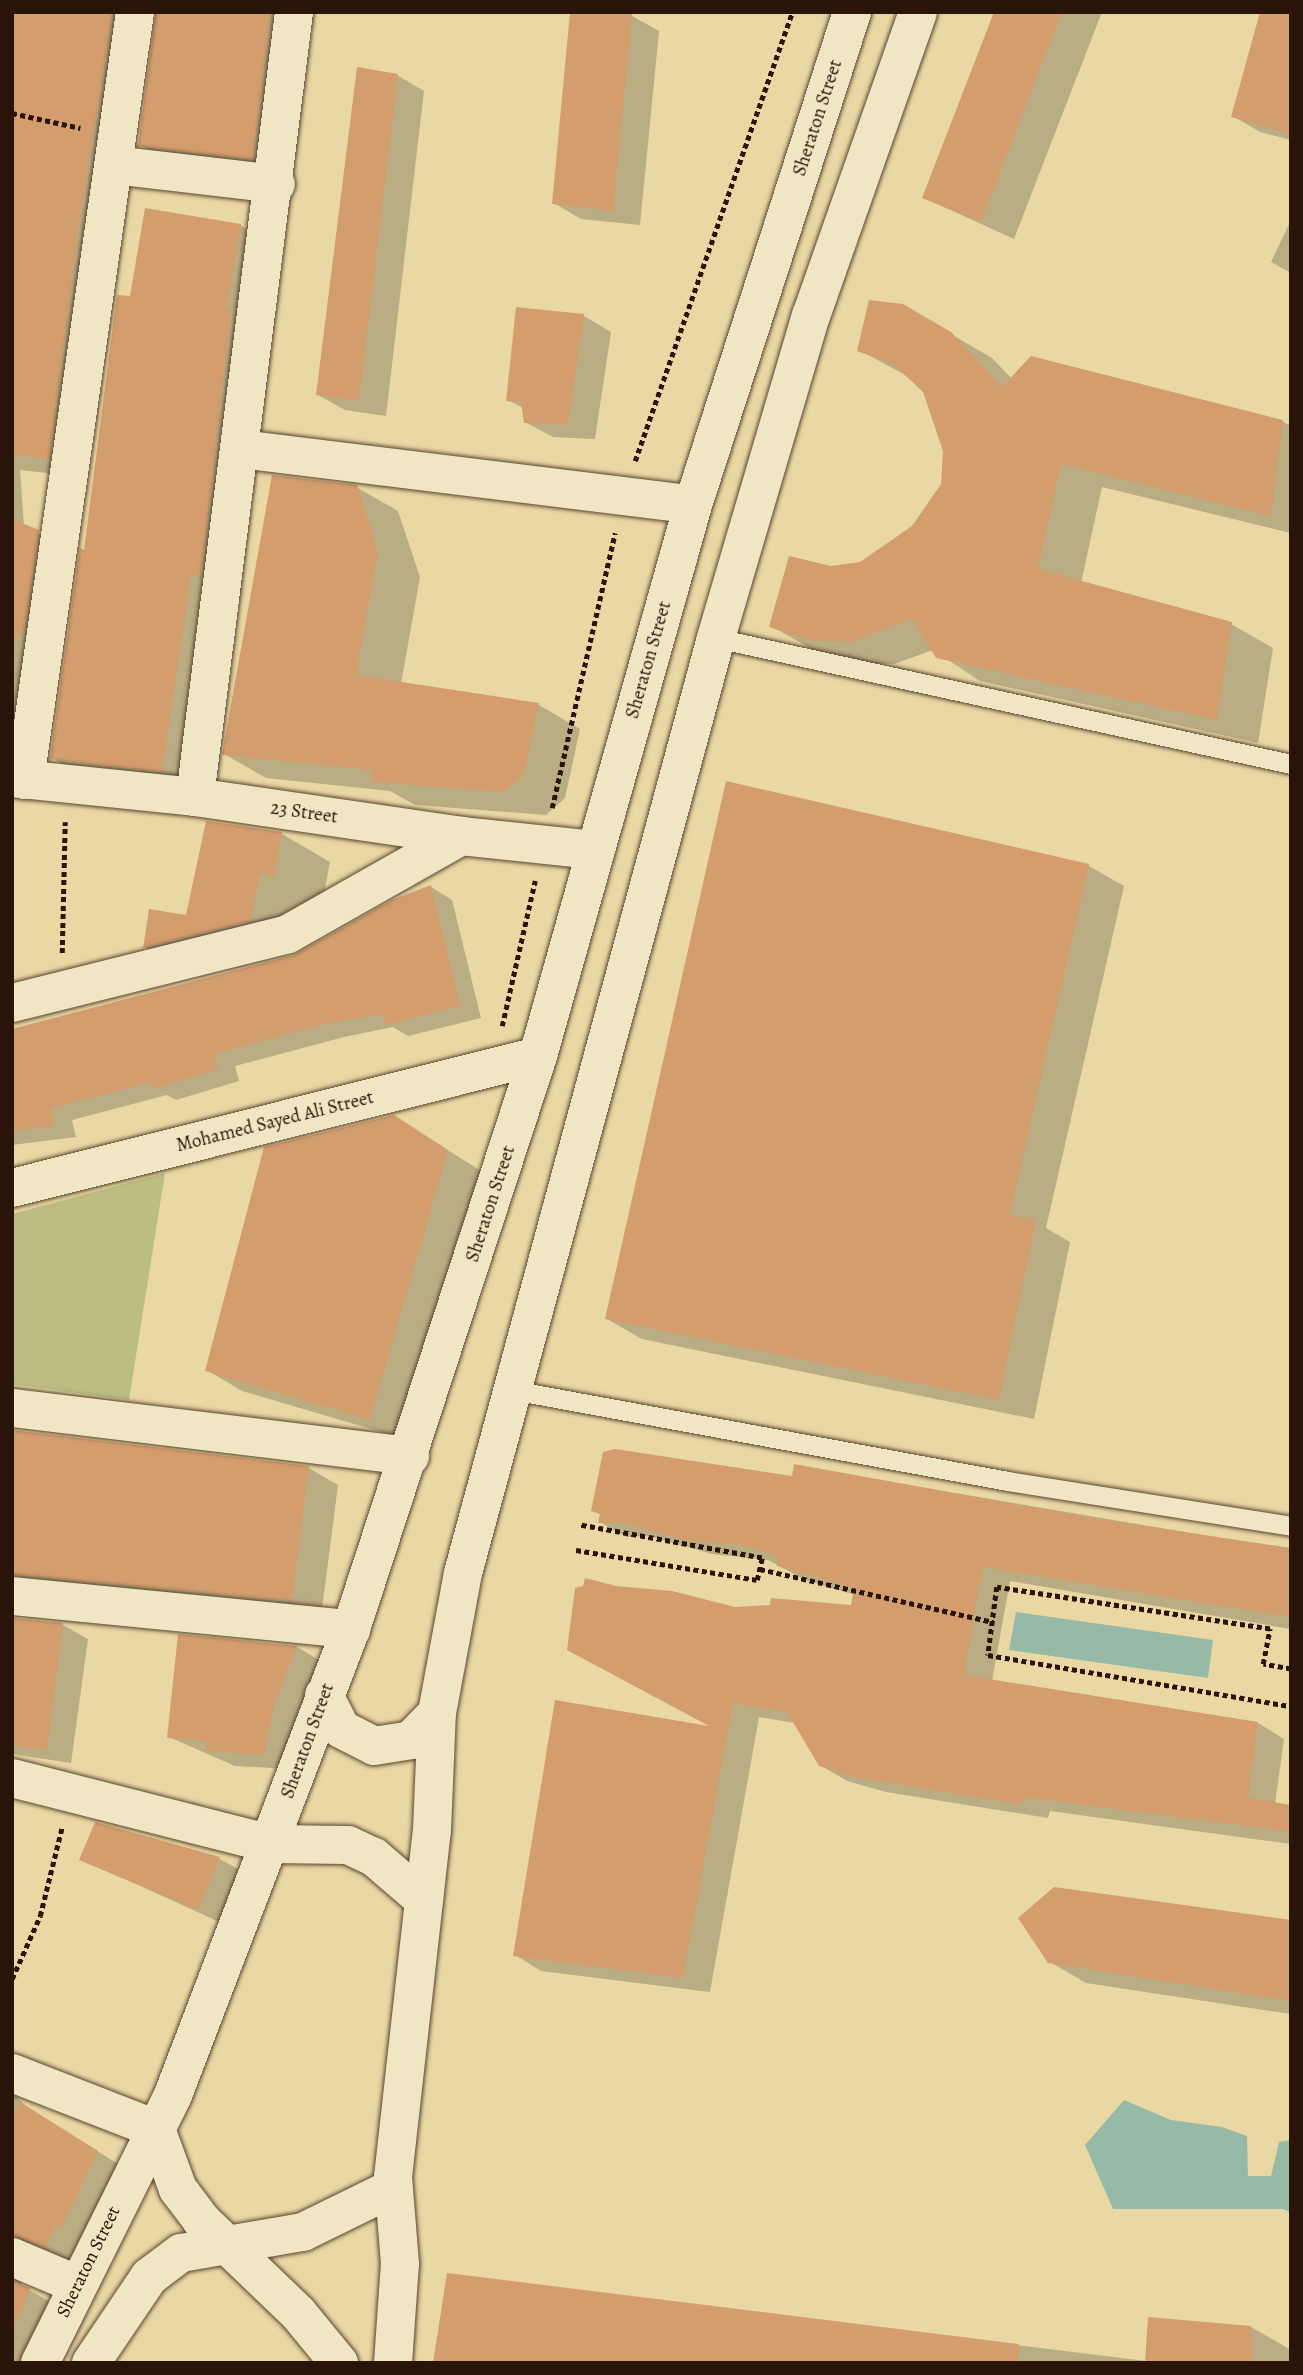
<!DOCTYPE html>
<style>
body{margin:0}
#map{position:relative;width:1303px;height:2375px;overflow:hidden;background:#e9d8a4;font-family:Alegreya,serif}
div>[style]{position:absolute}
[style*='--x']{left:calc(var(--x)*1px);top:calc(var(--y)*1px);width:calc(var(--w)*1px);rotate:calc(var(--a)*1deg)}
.green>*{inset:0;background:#bbbd82}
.water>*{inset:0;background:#97baa7}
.shadow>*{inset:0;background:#0003}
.building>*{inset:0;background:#d49d6e}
.path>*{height:4.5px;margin-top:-2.25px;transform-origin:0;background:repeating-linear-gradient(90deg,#2a1309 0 5px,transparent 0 8.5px)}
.roads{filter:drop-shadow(0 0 2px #5a4430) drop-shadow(0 0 2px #5a4430)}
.lane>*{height:19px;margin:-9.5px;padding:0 9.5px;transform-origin:9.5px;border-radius:9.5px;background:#f1e6c4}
.street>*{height:38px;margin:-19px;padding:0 19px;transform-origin:19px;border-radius:19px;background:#f1e6c4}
.secondary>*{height:38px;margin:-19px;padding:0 19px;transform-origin:19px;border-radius:19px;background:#f1e6c4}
span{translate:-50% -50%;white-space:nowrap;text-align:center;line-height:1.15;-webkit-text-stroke:6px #f1e6c4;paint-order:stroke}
.street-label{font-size:19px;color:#2a1309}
.frame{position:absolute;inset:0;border:14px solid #2a1309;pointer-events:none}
</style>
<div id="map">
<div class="green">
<div style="clip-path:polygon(165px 1173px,129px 1400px,12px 1384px,12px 1214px)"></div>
</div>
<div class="water">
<div style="clip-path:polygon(1016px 1612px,1213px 1640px,1208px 1678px,1009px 1650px)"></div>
<div style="clip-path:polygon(1124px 2100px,1171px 2120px,1222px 2127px,1247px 2136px,1248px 2176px,1271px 2176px,1279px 2142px,1291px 2140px,1291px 2213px,1283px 2209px,1113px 2209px,1085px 2145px)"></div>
</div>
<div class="shadow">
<div style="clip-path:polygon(12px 12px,305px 12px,286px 177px,173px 164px,140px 145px,156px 15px,152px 17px,82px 477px,20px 470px,24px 526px,71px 551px,12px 754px)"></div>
<div style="clip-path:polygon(572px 12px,632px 16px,659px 31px,640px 225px,581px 219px,554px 203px)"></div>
<div style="clip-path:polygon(996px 12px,1102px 12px,1014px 239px,924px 198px)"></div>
<div style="clip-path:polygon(1291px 12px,1291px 140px,1260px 132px,1233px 116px)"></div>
<div style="clip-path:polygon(397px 75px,424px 91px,386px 416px,345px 410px,318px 395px)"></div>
<div style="clip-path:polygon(1291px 220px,1291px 273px,1271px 262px)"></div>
<div style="clip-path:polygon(240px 225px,279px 248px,240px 598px,230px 596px,201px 793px,91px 781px,52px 758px,85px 552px)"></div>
<div style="clip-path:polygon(903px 306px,992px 358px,1012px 379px,1282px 421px,1291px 426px,1291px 533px,1102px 487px,1081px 583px,1231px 624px,1273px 648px,1258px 743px,980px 681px,933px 650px,894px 664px,850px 663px,813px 650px,771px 626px,831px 568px,861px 564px,914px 527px,943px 484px,945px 450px,924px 391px,911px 378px,859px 350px)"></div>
<div style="clip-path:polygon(518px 309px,584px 316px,611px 332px,595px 439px,553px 437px,525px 422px,523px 408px,508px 400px)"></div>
<div style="clip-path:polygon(356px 487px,398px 511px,420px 577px,401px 684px,539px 705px,580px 729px,565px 798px,546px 815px,415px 805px,390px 791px,266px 778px,224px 754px)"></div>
<div style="clip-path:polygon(728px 783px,1089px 866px,1124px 886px,1046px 1228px,1070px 1242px,1034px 1419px,642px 1339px,607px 1319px)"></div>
<div style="clip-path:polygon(282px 834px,330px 862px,322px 904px,193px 975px,145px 947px,188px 917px)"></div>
<div style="clip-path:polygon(431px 887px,452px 900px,481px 1018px,408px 1036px,393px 1027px,344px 1037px,235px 1066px,239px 1081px,176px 1100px,167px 1095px,72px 1120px,76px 1137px,12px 1145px,12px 1030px,294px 957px)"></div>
<div style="clip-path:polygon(394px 1117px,483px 1172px,405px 1439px,242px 1391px,207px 1370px)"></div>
<div style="clip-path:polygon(12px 1432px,309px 1468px,338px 1485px,321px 1617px,12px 1587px)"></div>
<div style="clip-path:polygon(795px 1466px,1291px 1550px,1291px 1629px,1010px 1581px,992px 1681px,1258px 1723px,1284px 1739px,1275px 1804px,1291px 1807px,1291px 1844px,1050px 1811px,1048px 1818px,886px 1792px,847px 1781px,820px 1765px,795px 1723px,759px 1717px,710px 1992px,541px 1971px,515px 1955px,714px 1729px,616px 1588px,735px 1609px,853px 1606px,855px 1595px,805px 1580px,768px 1560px,712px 1554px,649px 1536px,626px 1537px,600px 1522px,601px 1515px,593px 1510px,793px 1478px)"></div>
<div style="clip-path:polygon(12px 1620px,63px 1625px,88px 1639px,71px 1763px,12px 1754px)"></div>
<div style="clip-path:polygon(179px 1636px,297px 1647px,324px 1663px,291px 1769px,235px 1766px,169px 1737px)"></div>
<div style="clip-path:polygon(96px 1824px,220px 1859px,247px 1874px,226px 1925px,81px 1859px)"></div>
<div style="clip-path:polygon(1291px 1922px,1291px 2014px,1086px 1983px,1050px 1962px)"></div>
<div style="clip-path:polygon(12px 2092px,31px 2111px,125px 2168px,74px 2262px,19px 2264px,22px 2286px,56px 2305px,33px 2363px,12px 2363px)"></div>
<div style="clip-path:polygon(448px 2275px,1146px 2361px,1251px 2327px,1291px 2350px,1291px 2363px,435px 2363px)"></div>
</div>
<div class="building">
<div style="clip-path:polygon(12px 12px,113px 12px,80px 215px,49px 459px,12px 455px)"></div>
<div style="clip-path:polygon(156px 12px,270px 12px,253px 159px,138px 146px)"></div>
<div style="clip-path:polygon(570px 12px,632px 14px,613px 211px,552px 204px)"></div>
<div style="clip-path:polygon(994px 12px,1062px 12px,981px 222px,922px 198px)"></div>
<div style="clip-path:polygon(1260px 12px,1291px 12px,1291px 134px,1231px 117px)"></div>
<div style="clip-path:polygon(357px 67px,398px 74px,359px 401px,316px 395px)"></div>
<div style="clip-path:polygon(145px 208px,241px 224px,227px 308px,231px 308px,201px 576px,191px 575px,162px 772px,50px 759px,80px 548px,84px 550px,117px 295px,130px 296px)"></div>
<div style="clip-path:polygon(869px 300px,903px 304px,951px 332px,1002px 387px,1031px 356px,1283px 420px,1271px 516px,1061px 464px,1038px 569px,1232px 622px,1217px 720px,936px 658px,912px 619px,851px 642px,807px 640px,769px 627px,789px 556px,831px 566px,860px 562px,912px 526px,941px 484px,943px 451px,923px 392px,893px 364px,857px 351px)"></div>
<div style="clip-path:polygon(516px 307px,584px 314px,568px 425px,524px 423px,521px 402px,506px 401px)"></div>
<div style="clip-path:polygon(272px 475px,357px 485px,378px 552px,356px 675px,539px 703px,524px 774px,504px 792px,371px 782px,371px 770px,222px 755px)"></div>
<div style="clip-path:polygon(12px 519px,39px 530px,25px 629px,12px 643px)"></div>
<div style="clip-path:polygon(726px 781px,1089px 864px,1010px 1215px,1036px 1220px,999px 1400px,605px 1319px)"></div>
<div style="clip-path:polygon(206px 821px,282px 832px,274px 877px,260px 874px,251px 921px,143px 948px,149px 909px,186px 915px)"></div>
<div style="clip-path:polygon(431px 885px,460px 1006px,385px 1025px,382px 1014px,321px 1025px,215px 1054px,218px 1069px,153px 1089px,151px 1082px,51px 1108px,55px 1126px,12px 1131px,12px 1029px,294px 955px,392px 900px)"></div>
<div style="clip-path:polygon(394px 1115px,448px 1150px,370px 1420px,205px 1371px,264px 1147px)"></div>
<div style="clip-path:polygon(12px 1430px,309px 1466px,292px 1601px,12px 1574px)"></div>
<div style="clip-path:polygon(615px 1449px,792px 1476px,794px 1464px,1092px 1518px,1291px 1548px,1291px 1617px,983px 1567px,964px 1675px,1258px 1722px,1248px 1798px,1291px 1805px,1291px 1832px,1024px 1797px,1021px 1804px,858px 1778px,819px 1766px,787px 1712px,733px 1703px,683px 1978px,513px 1956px,555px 1700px,709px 1726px,567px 1650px,575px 1588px,583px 1586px,585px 1578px,616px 1586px,672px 1591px,735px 1607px,770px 1605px,771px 1598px,851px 1605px,854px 1588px,777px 1566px,778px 1556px,739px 1545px,684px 1540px,621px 1522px,598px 1523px,600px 1514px,591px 1511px,603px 1452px)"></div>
<div style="clip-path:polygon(12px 1618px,63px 1623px,47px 1750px,12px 1745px)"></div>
<div style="clip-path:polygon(178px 1634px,297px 1646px,274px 1706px,264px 1755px,206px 1751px,207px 1741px,167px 1738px)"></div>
<div style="clip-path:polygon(95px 1822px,220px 1857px,198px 1910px,79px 1860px)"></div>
<div style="clip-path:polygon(1054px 1887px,1291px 1920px,1291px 2001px,1048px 1963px,1018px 1918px)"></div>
<div style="clip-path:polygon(20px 2102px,98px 2151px,61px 2229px,55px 2226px,46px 2248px,12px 2236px,12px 2121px)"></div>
<div style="clip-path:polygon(447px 2273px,1019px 2344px,1018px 2363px,433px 2363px)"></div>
<div style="clip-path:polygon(12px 2281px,30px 2288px,13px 2329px,12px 2328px)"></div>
<div style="clip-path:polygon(1148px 2317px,1251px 2326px,1253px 2363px,1145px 2363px)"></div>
</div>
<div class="path">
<div style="--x:12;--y:113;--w:70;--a:12.4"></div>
<div style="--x:635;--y:461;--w:476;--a:-70.7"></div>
<div style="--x:552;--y:808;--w:282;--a:-77.1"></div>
<div style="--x:62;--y:953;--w:131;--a:-88.7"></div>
<div style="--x:502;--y:1026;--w:149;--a:-77.2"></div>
<div style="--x:576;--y:1550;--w:183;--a:9.4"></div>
<div style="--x:757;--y:1580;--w:23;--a:-77"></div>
<div style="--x:762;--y:1558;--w:185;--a:-169.7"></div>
<div style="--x:760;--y:1569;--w:239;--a:12.8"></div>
<div style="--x:1291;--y:1669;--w:28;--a:-170"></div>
<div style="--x:1263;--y:1664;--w:36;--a:-79"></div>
<div style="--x:1270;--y:1629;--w:276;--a:-171.3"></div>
<div style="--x:997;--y:1587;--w:69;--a:97.5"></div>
<div style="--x:988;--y:1655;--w:307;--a:9.6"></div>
<div style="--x:12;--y:1979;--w:69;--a:-66"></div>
<div style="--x:40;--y:1916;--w:92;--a:-76.1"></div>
</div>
<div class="roads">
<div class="lane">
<div style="--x:716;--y:638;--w:589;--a:12.36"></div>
<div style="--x:512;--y:1390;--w:504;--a:10.4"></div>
<div style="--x:1008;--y:1481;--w:287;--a:9"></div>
</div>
<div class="street">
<div style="--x:114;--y:165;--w:163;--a:6.7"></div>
<div style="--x:240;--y:449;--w:456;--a:7"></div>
<div style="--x:12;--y:778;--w:184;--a:5.9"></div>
<div style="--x:195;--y:797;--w:269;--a:8.3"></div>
<div style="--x:461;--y:836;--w:134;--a:6"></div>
<div style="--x:25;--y:780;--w:776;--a:-81.85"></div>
<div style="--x:195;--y:797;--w:791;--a:-82.81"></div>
<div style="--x:12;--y:1003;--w:284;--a:-14"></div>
<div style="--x:288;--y:934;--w:199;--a:-29.5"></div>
<div style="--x:12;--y:1188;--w:542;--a:-14.09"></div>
<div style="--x:12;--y:1408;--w:401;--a:6.9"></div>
<div style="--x:12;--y:1596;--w:341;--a:5.6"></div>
<div style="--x:12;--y:1778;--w:267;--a:14.3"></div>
<div style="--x:12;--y:2073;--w:155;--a:21.3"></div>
<div style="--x:12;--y:2257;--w:69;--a:22.9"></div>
</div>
<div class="secondary">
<div style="--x:324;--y:1695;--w:38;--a:63"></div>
<div style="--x:341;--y:1729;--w:37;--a:27"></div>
<div style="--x:374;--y:1746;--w:37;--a:-9"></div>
<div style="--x:411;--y:1740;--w:37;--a:-46"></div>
<div style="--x:271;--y:1844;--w:77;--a:0.7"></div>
<div style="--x:348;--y:1845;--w:29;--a:25"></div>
<div style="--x:374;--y:1857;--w:66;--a:40.7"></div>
<div style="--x:156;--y:2129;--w:64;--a:69.9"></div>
<div style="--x:178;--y:2189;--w:39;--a:53"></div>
<div style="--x:201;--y:2220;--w:134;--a:43.8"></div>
<div style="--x:298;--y:2313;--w:65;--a:50.6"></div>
<div style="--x:40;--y:2363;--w:299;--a:-63.6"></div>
<div style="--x:173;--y:2095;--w:499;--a:-69.1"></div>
<div style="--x:351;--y:1629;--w:603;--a:-71.93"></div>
<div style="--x:538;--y:1056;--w:572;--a:-74.29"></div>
<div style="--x:693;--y:505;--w:518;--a:-72.12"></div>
<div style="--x:91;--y:2363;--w:104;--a:-56"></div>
<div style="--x:149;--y:2277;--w:40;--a:-37"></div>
<div style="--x:181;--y:2253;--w:124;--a:-9.8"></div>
<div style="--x:303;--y:2232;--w:100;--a:-26.1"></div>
<div style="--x:393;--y:2363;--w:99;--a:-86"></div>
<div style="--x:400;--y:2264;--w:87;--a:-94.6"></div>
<div style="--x:393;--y:2177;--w:349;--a:-83.6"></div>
<div style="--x:432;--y:1830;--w:117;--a:-87.6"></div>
<div style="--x:437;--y:1713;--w:142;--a:-79.5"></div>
<div style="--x:463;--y:1573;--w:969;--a:-74.86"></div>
<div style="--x:716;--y:638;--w:336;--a:-73.6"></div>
<div style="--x:811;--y:316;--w:322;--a:-70.6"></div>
</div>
</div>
<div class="street-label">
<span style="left:818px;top:118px;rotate:-72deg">Sheraton Street</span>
<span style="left:649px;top:660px;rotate:-74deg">Sheraton Street</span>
<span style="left:304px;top:813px;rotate:8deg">23 Street</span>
<span style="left:275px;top:1122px;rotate:-14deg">Mohamed Sayed Ali Street</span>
<span style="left:491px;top:1204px;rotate:-72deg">Sheraton Street</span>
<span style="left:308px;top:1741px;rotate:-70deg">Sheraton Street</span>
<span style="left:89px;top:2262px;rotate:-64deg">Sheraton Street</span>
</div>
<div class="frame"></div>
</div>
